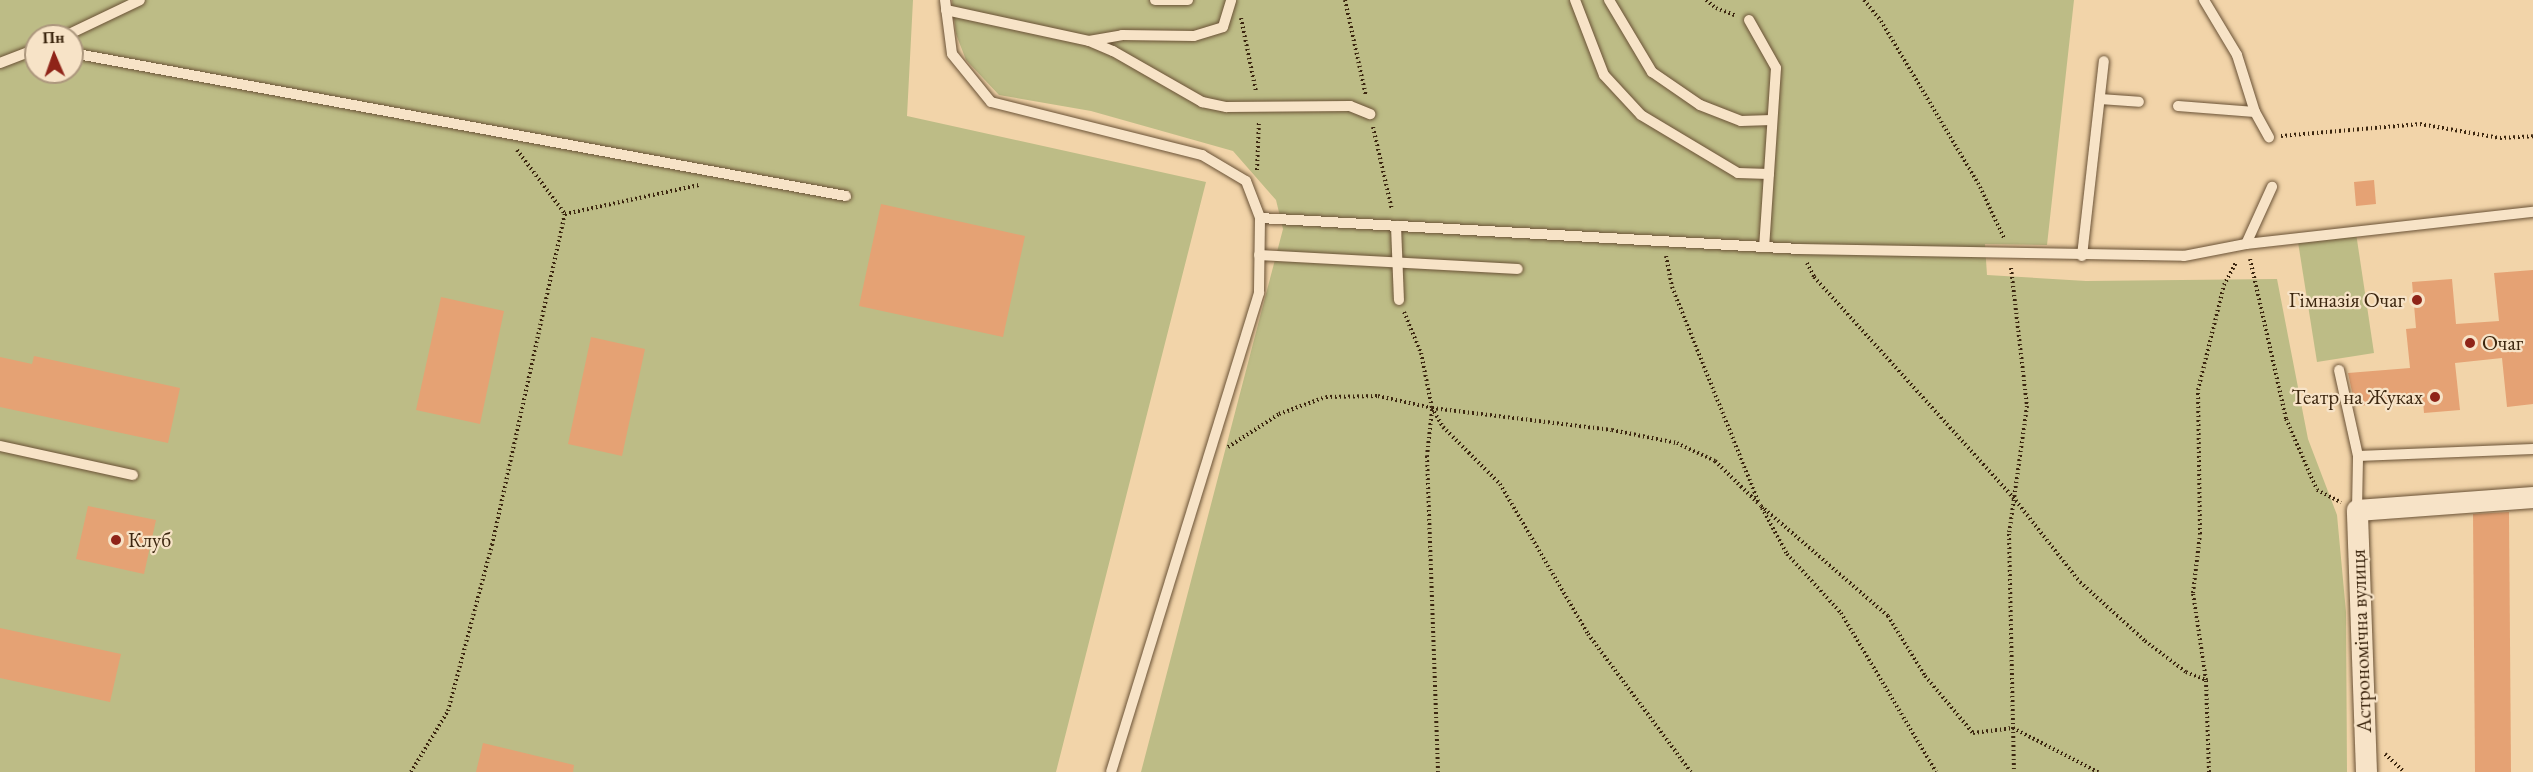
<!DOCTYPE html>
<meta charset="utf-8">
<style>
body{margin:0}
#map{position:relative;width:2533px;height:772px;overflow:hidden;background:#f2d4a9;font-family:"EB Garamond",serif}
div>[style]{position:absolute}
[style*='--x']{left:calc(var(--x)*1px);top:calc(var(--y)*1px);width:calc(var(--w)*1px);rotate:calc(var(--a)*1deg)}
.green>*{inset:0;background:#bdbc86}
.building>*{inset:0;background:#e5a274}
.path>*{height:4px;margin-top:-2px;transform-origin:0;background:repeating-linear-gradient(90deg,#3c260f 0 1.5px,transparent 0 4.5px)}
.roads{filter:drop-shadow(0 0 2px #6a5236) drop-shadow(0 0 2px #6a5236)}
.service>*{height:10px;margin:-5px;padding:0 5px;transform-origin:5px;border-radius:5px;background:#f7e3c7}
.minor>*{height:21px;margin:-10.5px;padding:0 10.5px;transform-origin:10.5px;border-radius:10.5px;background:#f7e3c7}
.dots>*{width:16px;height:16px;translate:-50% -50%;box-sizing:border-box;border:3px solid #f7e3c7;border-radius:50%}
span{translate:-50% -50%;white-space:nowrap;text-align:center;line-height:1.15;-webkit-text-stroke:4.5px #f7e3c7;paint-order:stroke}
.poi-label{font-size:21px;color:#3c260f}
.right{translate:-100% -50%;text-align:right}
.left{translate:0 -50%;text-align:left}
.street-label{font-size:21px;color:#3c260f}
.north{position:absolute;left:24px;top:24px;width:60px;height:60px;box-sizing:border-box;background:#f7e3c7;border:2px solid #ac977d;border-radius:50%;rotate:358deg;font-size:16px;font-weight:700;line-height:24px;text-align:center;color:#3c260f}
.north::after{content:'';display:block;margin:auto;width:21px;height:27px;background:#8f2418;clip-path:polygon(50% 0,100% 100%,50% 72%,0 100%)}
</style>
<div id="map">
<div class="green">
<div style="clip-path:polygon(evenodd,0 0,913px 0,907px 116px,1206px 182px,1056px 772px,0 772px,0 0,36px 36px,72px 36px,72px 72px,36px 72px,36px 36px)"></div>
<div style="clip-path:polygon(952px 0,2074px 0,2047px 245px,1985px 244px,1987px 275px,2086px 281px,2277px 279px,2308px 439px,2337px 515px,2346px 612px,2347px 772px,1141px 772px,1283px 229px,1276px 200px,1233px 151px,1091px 111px,999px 95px,966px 60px,956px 34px)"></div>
<div style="clip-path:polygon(2356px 233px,2374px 353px,2317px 362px,2298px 242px)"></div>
</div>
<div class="building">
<div style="clip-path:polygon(2374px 180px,2376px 204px,2356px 206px,2354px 182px)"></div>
<div style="clip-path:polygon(881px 204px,1025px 236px,1003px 337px,859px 306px)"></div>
<div style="clip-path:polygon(2533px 270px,2533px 404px,2507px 407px,2502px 358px,2455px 363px,2460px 410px,2424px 413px,2423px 401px,2355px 406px,2348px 373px,2410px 368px,2406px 329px,2416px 328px,2412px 282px,2452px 279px,2456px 324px,2499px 321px,2494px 273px)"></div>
<div style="clip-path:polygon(441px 297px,504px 311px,480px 424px,416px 410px)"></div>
<div style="clip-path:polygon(591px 337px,645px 349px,622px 456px,568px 444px)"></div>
<div style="clip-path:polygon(34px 356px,180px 388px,168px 443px,0 407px,0 357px,32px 364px)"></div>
<div style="clip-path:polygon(88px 506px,156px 520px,144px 574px,76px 559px)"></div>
<div style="clip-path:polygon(2509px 512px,2511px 772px,2475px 772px,2473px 514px)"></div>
<div style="clip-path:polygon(0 628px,121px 654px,110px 702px,0 678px)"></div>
<div style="clip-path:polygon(483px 743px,574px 765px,573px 772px,476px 772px)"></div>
</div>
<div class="path">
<div style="--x:1345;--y:0;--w:98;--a:77.7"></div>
<div style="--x:1706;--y:0;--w:13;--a:39"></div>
<div style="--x:1716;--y:8;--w:22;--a:21"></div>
<div style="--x:1864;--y:0;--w:27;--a:51"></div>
<div style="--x:1881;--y:21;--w:189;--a:59.1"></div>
<div style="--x:1978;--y:183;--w:61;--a:64.7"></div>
<div style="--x:1241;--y:18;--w:76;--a:78.5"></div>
<div style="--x:1373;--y:127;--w:85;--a:77.1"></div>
<div style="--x:2281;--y:136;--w:140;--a:-4.9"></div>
<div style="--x:2420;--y:124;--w:81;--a:9.9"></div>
<div style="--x:2500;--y:138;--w:33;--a:-3"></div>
<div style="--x:517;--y:150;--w:80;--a:53.1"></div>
<div style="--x:1257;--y:170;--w:49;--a:-87.7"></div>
<div style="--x:1666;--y:256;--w:32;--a:79"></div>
<div style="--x:1672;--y:287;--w:231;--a:68.1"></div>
<div style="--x:2250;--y:259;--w:164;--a:77.3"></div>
<div style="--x:2286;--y:419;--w:77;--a:66.4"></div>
<div style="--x:2317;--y:490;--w:27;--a:27"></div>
<div style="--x:1807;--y:263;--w:16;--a:63"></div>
<div style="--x:1814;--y:277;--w:297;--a:47.9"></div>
<div style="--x:2013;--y:497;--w:108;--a:51.8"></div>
<div style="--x:2080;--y:582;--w:88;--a:42.2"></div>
<div style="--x:2145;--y:641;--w:51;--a:37.1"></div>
<div style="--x:2186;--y:672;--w:22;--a:22"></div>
<div style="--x:2011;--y:268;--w:139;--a:83.4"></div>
<div style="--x:2027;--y:406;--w:129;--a:98"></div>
<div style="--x:2009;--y:534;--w:238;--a:88.8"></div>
<div style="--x:1404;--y:312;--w:44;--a:67.5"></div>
<div style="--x:1421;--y:353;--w:56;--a:78.7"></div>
<div style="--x:1432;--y:408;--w:22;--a:60"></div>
<div style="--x:1443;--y:427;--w:81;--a:45"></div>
<div style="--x:1500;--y:484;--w:174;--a:59.6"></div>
<div style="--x:1588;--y:634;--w:172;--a:53.3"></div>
<div style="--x:1432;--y:410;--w:46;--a:96.2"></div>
<div style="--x:1427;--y:456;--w:316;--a:88"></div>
<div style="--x:1228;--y:447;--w:61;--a:-32.9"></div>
<div style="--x:1279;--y:414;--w:50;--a:-19.9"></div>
<div style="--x:1326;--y:397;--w:52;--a:-1.1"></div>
<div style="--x:1378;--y:396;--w:55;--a:12.5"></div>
<div style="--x:1432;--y:408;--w:181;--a:7"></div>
<div style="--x:1612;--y:430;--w:66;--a:11.3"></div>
<div style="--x:1677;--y:443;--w:42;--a:25.3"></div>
<div style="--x:1715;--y:461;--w:64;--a:44.4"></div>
<div style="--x:1761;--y:506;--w:168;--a:40.9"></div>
<div style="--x:1888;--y:616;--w:70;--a:58.3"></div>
<div style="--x:1925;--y:676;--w:75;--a:49.9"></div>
<div style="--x:1973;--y:733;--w:40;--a:-7.1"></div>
<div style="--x:2013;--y:728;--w:96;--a:27.4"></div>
<div style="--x:1762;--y:508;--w:52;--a:61.5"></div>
<div style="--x:1787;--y:554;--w:80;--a:47.5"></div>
<div style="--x:1841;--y:613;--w:185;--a:59.1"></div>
<div style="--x:2385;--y:754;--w:26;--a:43"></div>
<div style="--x:411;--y:772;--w:71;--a:-58.8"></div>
<div style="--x:448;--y:711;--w:172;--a:-75.2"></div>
<div style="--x:492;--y:545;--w:339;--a:-77.6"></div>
<div style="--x:565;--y:214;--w:137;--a:-12.2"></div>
<div style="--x:2209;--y:772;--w:92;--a:-91.9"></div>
<div style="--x:2206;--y:680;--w:88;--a:-98.5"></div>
<div style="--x:2193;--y:593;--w:59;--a:-83.2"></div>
<div style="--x:2200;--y:534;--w:144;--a:-90.8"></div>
<div style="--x:2198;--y:390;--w:108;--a:-76.1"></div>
<div style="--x:2224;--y:285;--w:26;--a:-62"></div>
</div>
<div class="roads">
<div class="service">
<div style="--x:945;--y:0;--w:54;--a:82.6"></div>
<div style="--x:952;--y:54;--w:62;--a:50.9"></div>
<div style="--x:991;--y:102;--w:218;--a:14.1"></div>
<div style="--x:1202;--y:155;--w:51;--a:30.6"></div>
<div style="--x:1246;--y:181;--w:40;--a:69"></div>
<div style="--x:1260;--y:218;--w:75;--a:90.8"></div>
<div style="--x:1259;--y:293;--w:501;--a:107.17"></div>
<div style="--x:1155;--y:0;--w:33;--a:0"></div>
<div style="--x:1575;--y:0;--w:80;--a:68.9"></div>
<div style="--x:1604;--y:75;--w:54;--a:47.2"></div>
<div style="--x:1641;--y:115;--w:113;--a:30.9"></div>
<div style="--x:1738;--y:173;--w:31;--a:2"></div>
<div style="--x:1609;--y:0;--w:84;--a:59.2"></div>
<div style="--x:1652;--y:72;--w:58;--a:34.5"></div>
<div style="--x:1700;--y:105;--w:44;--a:21.3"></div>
<div style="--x:1741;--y:121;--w:31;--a:-2"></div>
<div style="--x:2204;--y:0;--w:64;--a:59"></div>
<div style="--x:2237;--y:55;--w:60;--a:72.5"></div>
<div style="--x:2255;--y:112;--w:29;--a:61"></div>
<div style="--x:946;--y:10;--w:146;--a:12.2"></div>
<div style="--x:1089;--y:41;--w:34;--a:-10"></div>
<div style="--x:1122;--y:35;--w:72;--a:0.8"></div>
<div style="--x:1194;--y:36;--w:30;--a:-17"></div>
<div style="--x:1223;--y:27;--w:28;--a:-73"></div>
<div style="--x:1749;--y:20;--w:55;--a:60.6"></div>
<div style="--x:1776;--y:68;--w:179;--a:93.8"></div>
<div style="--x:65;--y:36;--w:83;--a:-25.6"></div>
<div style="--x:1089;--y:41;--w:26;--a:23"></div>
<div style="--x:1113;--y:51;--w:103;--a:29.8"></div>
<div style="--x:1202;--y:102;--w:25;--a:12"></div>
<div style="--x:1226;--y:107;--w:124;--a:-0.5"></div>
<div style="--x:1350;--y:106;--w:22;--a:22"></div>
<div style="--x:72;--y:53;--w:787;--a:10.47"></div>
<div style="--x:0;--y:63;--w:39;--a:-21"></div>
<div style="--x:2100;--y:99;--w:39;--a:4"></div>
<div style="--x:2178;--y:106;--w:77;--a:4.5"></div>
<div style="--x:1260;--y:218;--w:540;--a:3.29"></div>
<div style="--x:1799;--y:249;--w:385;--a:1"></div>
<div style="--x:2184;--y:256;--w:63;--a:-11"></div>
<div style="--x:2246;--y:244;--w:63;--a:-65.5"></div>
<div style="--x:1396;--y:226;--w:74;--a:87.7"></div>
<div style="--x:2246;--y:244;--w:289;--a:-6.4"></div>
<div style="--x:1259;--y:255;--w:259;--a:3.1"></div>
<div style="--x:2082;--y:256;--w:196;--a:-83.6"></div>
<div style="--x:2339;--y:370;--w:88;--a:77.5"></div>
<div style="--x:2358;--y:456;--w:175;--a:-2.3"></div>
<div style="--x:0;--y:446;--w:136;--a:12.3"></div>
<div style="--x:2357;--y:510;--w:54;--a:-88.9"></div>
</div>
<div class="minor">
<div style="--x:2366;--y:772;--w:262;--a:-92"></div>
<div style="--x:2357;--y:510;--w:176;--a:-4.2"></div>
</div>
</div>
<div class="dots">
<div style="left:2417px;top:300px;background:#8f2418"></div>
<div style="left:2470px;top:343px;background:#8f2418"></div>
<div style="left:2435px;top:397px;background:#8f2418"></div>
<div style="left:116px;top:540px;background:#8f2418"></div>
</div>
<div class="poi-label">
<span class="right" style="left:2405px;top:300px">Гімназія Очаг</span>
<span class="left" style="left:2482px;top:343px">Очаг</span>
<span class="right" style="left:2423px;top:397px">Театр на Жуках</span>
<span class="left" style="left:128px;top:540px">Клуб</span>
</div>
<div class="street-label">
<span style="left:2361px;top:641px;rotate:-92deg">Астрономічна вулиця</span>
</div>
<div class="north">Пн</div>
</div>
